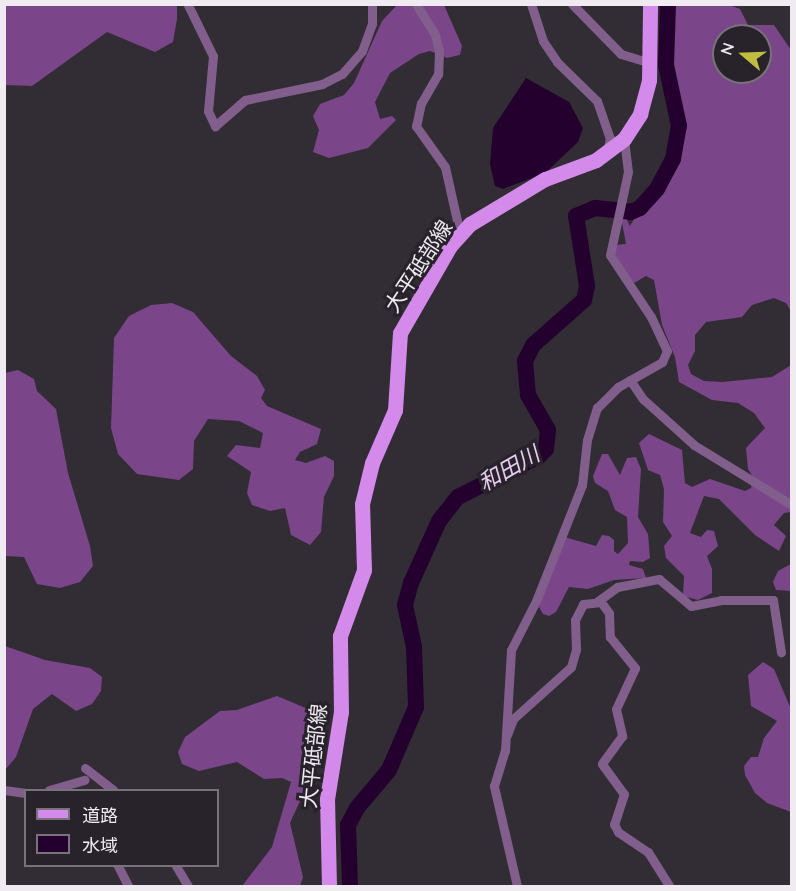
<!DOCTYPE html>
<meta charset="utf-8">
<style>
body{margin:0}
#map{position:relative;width:796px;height:891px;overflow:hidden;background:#322c34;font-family:Quicksand,"Noto Sans JP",sans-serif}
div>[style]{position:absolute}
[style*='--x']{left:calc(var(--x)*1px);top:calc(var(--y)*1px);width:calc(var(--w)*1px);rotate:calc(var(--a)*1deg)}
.forest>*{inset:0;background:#7b458a}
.water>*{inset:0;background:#24002e}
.river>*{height:16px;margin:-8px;padding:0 8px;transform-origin:8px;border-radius:8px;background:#24002e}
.minor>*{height:9px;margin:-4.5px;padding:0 4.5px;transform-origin:4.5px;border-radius:4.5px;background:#815e8c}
.primary>*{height:15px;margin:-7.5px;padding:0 7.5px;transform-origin:7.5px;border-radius:7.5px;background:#d48aea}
span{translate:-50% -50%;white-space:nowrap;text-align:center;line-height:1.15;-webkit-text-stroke:6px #28222a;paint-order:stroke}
.street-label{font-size:21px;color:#efebf1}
.water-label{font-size:22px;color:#eacdf3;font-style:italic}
.frame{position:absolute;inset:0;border:6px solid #efebf1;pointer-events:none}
.legend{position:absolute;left:24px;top:789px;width:195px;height:78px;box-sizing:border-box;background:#28222a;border:2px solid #78727a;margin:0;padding:8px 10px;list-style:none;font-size:18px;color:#efebf1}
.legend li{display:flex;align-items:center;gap:12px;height:30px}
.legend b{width:30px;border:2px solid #78727a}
.north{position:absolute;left:712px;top:24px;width:60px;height:60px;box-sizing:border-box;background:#28222a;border:2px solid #78727a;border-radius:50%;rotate:289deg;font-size:16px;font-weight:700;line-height:24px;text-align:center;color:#efebf1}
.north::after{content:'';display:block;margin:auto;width:21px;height:27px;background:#c0be40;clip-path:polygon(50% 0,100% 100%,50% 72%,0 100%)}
</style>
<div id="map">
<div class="forest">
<div style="clip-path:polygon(5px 4px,177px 5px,177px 19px,173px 42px,155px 52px,107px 32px,32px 86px,5px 85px)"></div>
<div style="clip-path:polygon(397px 5px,444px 5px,462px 46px,460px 55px,447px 58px,430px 51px,419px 54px,390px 73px,375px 102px,380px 119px,392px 116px,396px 120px,368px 148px,329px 158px,313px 152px,319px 130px,313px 116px,320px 104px,344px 95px,354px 83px,382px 21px)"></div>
<div style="clip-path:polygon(evenodd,671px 5px,729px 5px,740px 9px,748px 25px,774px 25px,791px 50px,791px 311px,786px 303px,774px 298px,752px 305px,742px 317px,706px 322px,695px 335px,695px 351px,688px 365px,691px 374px,704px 381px,723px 382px,772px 377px,791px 365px,791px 512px,784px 513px,774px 525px,786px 536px,779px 551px,755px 535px,719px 499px,704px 496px,690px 533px,701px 537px,707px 530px,714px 531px,718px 546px,707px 556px,712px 569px,712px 593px,698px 600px,683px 596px,684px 576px,666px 558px,664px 546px,672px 536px,663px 522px,664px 489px,660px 475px,648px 470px,639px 443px,649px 434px,682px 450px,685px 483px,692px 487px,710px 479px,745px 491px,751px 488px,753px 477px,748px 469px,746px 448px,765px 428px,754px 413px,738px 403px,712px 400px,679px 382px,675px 357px,662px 325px,654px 280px,646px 276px,634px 283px,617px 264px,614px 253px,615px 245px,626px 244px,621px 217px,625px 216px,630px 226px,636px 216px,646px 212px,649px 203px,662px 192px,676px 162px,682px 126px,669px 56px,671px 5px,724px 36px,760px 36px,760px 72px,724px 72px,724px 36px)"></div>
<div style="clip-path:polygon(172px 303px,193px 312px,231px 356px,257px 376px,265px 390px,261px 398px,267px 406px,321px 429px,317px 444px,300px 452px,295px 460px,306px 463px,325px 456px,334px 461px,334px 476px,324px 497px,321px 532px,310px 545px,291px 535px,285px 508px,270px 511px,252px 505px,247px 493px,251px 472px,227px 456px,236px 445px,260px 448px,263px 433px,239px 421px,208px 419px,194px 441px,193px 469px,179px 480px,137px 474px,118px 454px,111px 428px,114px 338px,129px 316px,151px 305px)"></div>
<div style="clip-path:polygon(18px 370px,34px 379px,37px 391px,56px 409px,68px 473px,90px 546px,93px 566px,80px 582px,60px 588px,37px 584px,24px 557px,5px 556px,5px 373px)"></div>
<div style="clip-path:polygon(602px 454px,608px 454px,620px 475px,627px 458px,636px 457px,641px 469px,638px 517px,648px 534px,650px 558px,643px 562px,630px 561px,629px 565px,643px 569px,646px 578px,614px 580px,588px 589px,569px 587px,556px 612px,549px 616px,543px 614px,539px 607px,564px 537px,596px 546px,602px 535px,609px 536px,614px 540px,614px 551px,618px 554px,628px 543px,627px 517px,615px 510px,608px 491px,595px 483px,593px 476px)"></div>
<div style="clip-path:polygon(791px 564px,791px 591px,776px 590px,773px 582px,778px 571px)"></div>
<div style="clip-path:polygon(5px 646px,45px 660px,90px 668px,102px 677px,101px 691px,92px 704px,76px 711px,52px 694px,33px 709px,16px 757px,5px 770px)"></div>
<div style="clip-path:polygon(763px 662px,774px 669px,791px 709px,791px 812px,767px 803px,755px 793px,745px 775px,744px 766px,751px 757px,758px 757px,764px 738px,777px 721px,751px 706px,748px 675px)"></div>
<div style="clip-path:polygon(277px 696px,308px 709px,316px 745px,309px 781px,290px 823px,303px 877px,300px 886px,242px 886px,272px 847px,291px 782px,282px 778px,264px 779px,237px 762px,199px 771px,182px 764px,178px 752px,185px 737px,220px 711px,237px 710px)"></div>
</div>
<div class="water">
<div style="clip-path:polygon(526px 78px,569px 102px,583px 128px,578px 142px,545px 173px,503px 189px,495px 186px,490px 164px,493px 128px)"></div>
</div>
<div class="river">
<div style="--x:350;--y:886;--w:61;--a:-91.9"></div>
<div style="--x:348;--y:825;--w:19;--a:-62"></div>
<div style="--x:357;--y:808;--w:50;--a:-49.9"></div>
<div style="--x:389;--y:770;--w:69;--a:-66.8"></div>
<div style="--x:416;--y:707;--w:60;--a:-91.9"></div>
<div style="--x:414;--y:647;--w:43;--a:-102.1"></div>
<div style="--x:405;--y:605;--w:23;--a:-75"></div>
<div style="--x:411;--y:583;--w:68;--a:-65.7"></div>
<div style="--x:439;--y:521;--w:31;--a:-52"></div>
<div style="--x:458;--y:497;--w:91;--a:-26.8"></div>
<div style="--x:539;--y:456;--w:10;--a:-45"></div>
<div style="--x:546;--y:449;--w:19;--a:-84"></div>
<div style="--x:548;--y:430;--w:40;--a:-119.7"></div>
<div style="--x:528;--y:395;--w:34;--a:-95"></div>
<div style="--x:525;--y:361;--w:18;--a:-63"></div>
<div style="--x:533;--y:345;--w:68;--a:-41.4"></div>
<div style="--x:584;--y:300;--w:14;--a:-78"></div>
<div style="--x:587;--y:286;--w:71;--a:-98.9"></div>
<div style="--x:576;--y:216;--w:21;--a:-23"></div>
<div style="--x:595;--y:208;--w:36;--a:6"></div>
<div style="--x:631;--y:212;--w:10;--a:-24"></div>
<div style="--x:640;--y:208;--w:25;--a:-48"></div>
<div style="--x:657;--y:189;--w:34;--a:-62"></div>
<div style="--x:673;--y:159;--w:34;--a:-80"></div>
<div style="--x:679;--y:126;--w:62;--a:-102"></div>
<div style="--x:666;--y:65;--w:61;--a:-88.1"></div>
</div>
<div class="minor">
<div style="--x:416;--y:4;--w:36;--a:58"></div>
<div style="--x:435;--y:35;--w:16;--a:76"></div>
<div style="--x:439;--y:51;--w:23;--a:92"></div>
<div style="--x:438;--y:74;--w:34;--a:120"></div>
<div style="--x:421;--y:103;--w:24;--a:102"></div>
<div style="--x:416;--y:126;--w:50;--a:54.7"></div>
<div style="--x:445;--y:167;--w:69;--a:77.4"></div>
<div style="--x:531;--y:4;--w:39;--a:72"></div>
<div style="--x:543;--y:41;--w:25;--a:56"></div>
<div style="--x:557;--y:62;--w:56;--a:44.3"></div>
<div style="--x:597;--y:101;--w:39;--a:71"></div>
<div style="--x:610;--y:138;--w:14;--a:102"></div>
<div style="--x:572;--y:4;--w:70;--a:45.6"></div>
<div style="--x:621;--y:54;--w:30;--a:17"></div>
<div style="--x:188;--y:5;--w:57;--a:63.9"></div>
<div style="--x:213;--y:56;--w:55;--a:95.2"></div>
<div style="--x:208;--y:111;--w:17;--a:65"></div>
<div style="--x:215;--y:126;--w:40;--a:-41"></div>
<div style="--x:245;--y:100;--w:79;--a:-11.7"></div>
<div style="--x:322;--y:84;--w:22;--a:-27"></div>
<div style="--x:342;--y:74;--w:30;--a:-49"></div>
<div style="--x:362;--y:51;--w:29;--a:-70"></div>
<div style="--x:372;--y:24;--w:20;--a:-90"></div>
<div style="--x:630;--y:380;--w:23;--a:56"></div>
<div style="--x:643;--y:399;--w:69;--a:42"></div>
<div style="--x:694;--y:445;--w:115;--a:31.5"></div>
<div style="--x:598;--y:601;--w:24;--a:-36"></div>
<div style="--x:617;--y:587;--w:43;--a:-10.8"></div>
<div style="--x:659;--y:579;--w:42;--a:40.2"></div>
<div style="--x:691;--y:606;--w:31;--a:-11"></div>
<div style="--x:721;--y:600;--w:52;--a:0"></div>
<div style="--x:773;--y:600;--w:53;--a:81.3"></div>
<div style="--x:507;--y:735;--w:17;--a:-69"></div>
<div style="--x:513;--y:719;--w:78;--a:-41.9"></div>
<div style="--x:571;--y:667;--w:19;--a:-74"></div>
<div style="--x:576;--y:649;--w:29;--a:-92"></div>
<div style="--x:575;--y:620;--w:18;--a:-63"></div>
<div style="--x:583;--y:604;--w:18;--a:-6"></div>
<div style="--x:601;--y:602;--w:14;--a:54"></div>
<div style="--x:609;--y:613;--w:24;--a:88"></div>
<div style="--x:610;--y:637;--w:40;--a:51"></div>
<div style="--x:635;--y:668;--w:45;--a:114.9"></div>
<div style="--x:616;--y:709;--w:28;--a:77"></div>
<div style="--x:622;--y:736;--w:34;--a:126"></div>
<div style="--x:602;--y:764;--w:37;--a:54"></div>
<div style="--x:624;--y:794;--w:32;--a:108"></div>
<div style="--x:614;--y:824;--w:9;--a:63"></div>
<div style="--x:618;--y:832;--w:36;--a:34"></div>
<div style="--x:648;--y:852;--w:40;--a:58"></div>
<div style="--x:85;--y:768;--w:36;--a:38"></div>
<div style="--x:4;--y:790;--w:22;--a:8"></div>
<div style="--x:49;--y:790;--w:37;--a:-16"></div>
<div style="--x:118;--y:866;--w:22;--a:63"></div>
<div style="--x:176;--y:866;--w:23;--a:59"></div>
<div style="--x:517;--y:886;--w:103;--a:-103"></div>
<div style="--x:494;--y:786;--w:37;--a:-73"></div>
<div style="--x:505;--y:751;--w:101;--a:-86.6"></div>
<div style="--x:511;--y:650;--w:55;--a:-63"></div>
<div style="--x:536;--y:601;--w:125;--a:-68.4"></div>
<div style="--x:582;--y:485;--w:45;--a:-83.7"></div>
<div style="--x:587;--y:440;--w:34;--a:-73"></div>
<div style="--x:597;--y:408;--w:30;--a:-45"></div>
<div style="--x:618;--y:387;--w:51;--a:-29.6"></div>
<div style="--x:662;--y:362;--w:12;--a:-66"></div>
<div style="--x:667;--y:351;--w:38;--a:-115"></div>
<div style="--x:651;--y:317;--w:74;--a:-123.5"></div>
<div style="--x:610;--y:255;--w:85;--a:-77.8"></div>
<div style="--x:628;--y:172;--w:33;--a:-97"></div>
</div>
<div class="primary">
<div style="--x:329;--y:886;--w:87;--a:-91.3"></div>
<div style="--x:327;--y:799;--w:88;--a:-80.9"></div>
<div style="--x:341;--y:712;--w:76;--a:-90.8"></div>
<div style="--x:340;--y:636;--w:70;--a:-70"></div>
<div style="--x:364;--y:570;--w:66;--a:-91.7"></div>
<div style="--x:362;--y:504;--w:42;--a:-76.3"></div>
<div style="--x:372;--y:463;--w:58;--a:-66.5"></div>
<div style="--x:395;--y:410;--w:77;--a:-86.3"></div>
<div style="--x:400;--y:333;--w:100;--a:-60.1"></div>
<div style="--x:450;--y:246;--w:30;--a:-48"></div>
<div style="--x:470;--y:224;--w:87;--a:-31"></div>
<div style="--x:545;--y:179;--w:54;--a:-20.4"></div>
<div style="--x:596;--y:160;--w:35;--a:-37"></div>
<div style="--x:624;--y:139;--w:30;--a:-57"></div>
<div style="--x:640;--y:114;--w:35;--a:-75"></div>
<div style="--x:649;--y:80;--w:76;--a:-89.2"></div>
</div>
<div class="street-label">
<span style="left:418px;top:266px;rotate:-57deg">大平砥部線</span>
<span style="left:313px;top:756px;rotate:-84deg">大平砥部線</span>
</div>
<div class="water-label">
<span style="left:509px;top:469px;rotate:-30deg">和田川</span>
</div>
<div class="frame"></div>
<ul class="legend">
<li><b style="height:8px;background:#d48aea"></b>道路</li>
<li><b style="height:16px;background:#24002e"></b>水域</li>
</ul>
<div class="north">N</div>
</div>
